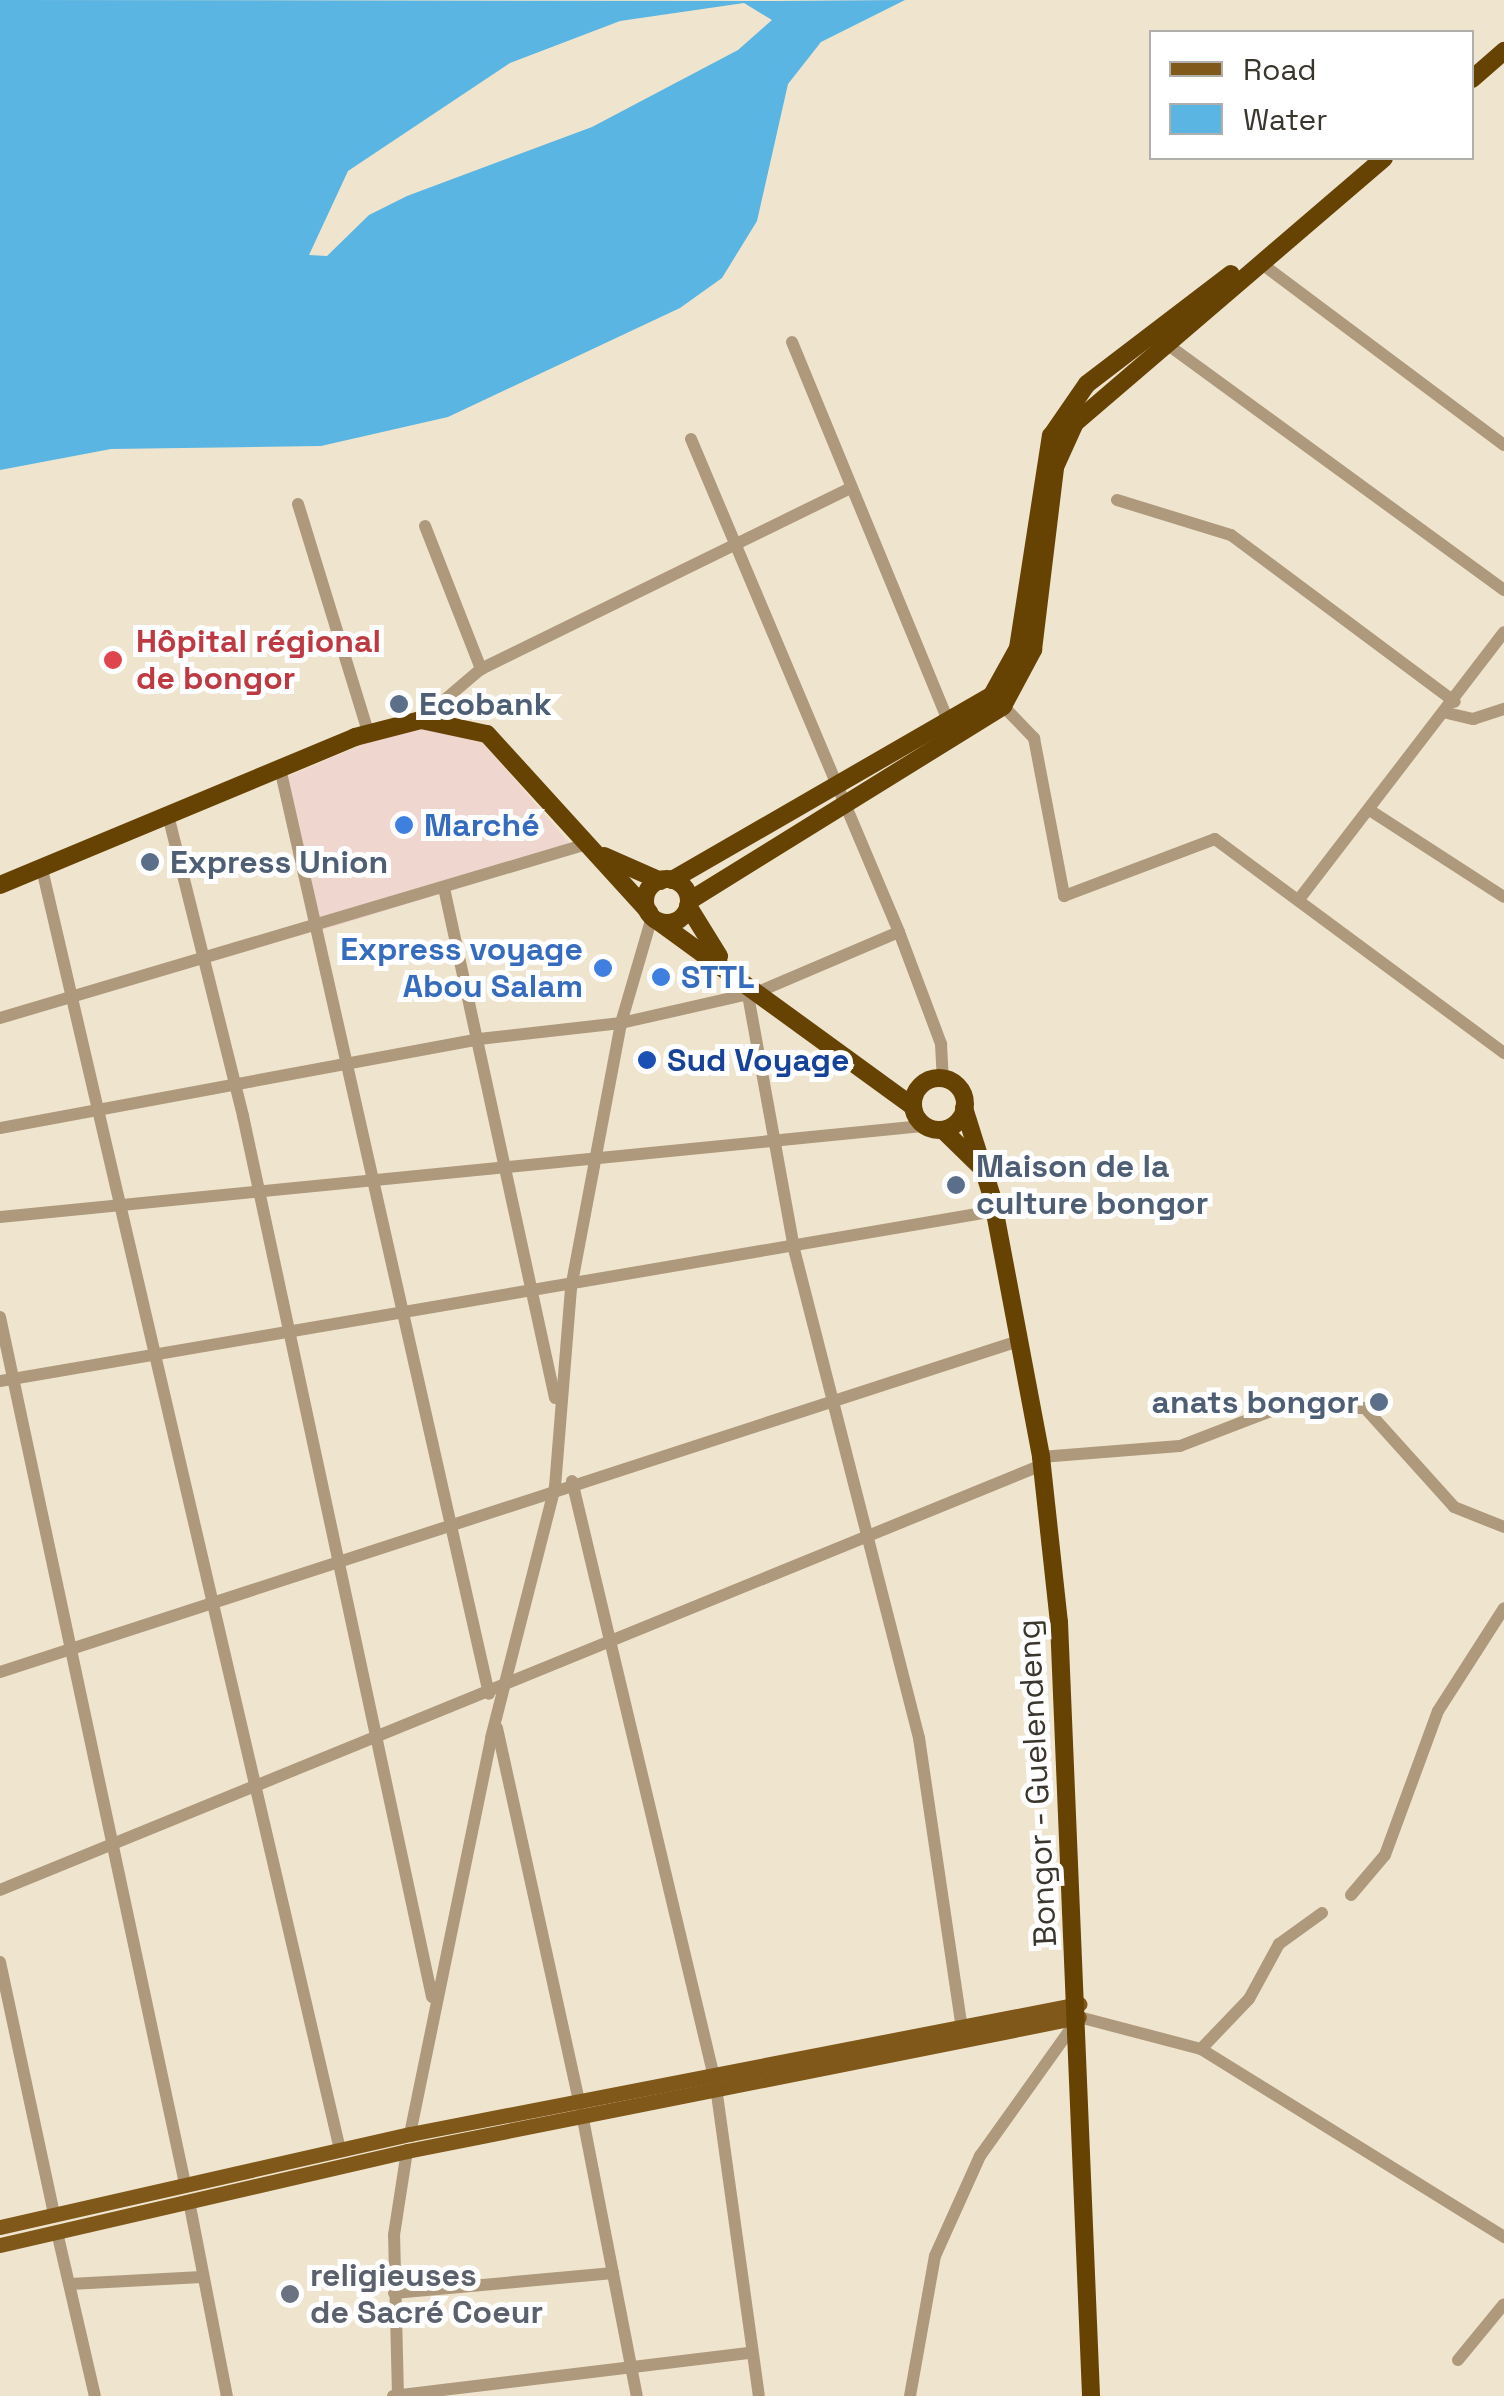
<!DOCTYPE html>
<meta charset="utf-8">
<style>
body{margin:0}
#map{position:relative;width:1504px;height:2396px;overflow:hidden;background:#efe5cf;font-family:"Space Grotesk",sans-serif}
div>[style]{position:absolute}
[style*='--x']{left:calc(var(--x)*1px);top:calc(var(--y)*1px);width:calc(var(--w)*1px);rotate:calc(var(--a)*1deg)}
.commercial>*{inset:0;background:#efd6ce}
.water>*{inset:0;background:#5bb5e2}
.minor>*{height:12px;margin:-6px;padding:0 6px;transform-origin:6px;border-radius:6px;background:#af997c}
.major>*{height:15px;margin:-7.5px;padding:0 7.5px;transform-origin:7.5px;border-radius:7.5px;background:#80581a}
.highway>*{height:18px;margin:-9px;padding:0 9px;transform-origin:9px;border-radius:9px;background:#674303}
.highway>.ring{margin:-9px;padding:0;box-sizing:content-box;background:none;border:18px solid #674303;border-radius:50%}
.dots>*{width:28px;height:28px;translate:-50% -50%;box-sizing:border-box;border:5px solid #fff;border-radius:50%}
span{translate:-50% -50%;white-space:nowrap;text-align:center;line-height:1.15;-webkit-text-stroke:10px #fff;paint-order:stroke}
.health-label{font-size:32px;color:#be3a42;font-weight:700}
.left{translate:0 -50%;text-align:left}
.service-label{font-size:32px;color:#4e5e75;font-weight:700}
.right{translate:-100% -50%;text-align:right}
.shop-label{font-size:32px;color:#366cbe;font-weight:700}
.transit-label{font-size:32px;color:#164399;font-weight:700}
.street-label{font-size:32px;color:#3a362e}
.worship-label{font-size:32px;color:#5b616d;font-weight:700}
.legend{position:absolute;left:1149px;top:30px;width:325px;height:130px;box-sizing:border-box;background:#fff;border:2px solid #b0afab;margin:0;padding:12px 18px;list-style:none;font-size:30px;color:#3a362e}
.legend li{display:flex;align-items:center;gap:20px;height:50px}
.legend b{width:50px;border:2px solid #b0afab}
</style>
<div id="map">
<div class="commercial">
<div style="clip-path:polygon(430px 728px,477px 736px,577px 852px,313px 933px,277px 781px,385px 735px)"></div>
</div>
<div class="water">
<div style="clip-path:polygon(evenodd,0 0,774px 1px,905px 0,821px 42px,788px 84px,757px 221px,722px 278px,680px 308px,448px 417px,321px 446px,111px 449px,0 470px,0 0,744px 3px,772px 20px,738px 50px,592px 127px,407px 196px,369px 215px,327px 256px,309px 255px,348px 171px,510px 63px,620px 21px,744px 3px)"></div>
</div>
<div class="minor">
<div style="--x:1262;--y:264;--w:302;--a:36.8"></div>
<div style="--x:792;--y:342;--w:414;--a:67.6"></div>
<div style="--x:1164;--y:342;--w:421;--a:36.1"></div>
<div style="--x:691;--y:439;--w:535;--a:67.12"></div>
<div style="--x:899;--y:932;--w:120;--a:69.4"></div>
<div style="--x:941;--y:1044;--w:34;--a:87"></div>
<div style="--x:1117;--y:500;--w:119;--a:17.1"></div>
<div style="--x:1231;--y:535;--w:279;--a:36.7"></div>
<div style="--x:298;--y:504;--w:239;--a:72.9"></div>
<div style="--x:425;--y:526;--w:154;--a:68.6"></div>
<div style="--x:1003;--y:706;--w:45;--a:45.9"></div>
<div style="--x:1034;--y:738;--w:161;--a:79.2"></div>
<div style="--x:1064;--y:896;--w:161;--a:-20.7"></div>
<div style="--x:1215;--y:839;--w:360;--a:36.5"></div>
<div style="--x:1447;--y:713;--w:27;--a:13"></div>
<div style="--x:1473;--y:719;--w:33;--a:-18"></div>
<div style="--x:421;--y:720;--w:79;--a:-40.4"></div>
<div style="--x:481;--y:669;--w:409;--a:-26.1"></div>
<div style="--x:280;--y:768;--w:949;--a:77.28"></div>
<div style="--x:1371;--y:811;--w:158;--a:32.9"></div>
<div style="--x:169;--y:819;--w:306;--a:76"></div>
<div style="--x:243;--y:1116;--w:901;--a:77.89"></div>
<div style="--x:42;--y:869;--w:1315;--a:76.9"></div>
<div style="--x:444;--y:888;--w:522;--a:77.72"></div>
<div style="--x:1300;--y:898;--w:335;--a:-52.5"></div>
<div style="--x:748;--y:995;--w:258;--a:79.7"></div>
<div style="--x:794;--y:1249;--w:505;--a:75.66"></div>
<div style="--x:919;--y:1738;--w:289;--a:81.6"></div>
<div style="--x:0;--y:1018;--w:612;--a:-16.51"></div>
<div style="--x:0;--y:1128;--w:487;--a:-10.5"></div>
<div style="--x:479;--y:1039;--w:143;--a:-6.4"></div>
<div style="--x:621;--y:1023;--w:140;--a:-12.8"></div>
<div style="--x:758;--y:992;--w:153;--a:-23.1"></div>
<div style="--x:0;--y:1217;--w:927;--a:-5.63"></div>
<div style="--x:0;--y:1317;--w:887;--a:77.95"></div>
<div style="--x:0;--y:1381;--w:1009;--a:-9.7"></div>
<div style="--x:1041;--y:1457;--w:139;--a:-4.5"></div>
<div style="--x:1180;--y:1446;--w:106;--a:-21"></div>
<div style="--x:1279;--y:1408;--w:86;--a:0"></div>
<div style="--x:1365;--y:1408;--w:133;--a:48"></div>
<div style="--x:1454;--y:1507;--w:54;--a:21.8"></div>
<div style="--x:572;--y:1481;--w:609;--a:76.6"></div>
<div style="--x:0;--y:1672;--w:1071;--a:-18"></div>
<div style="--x:497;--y:1728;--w:381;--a:77.6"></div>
<div style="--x:0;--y:1890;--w:1125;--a:-22.19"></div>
<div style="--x:1351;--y:1895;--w:52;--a:-49.6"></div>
<div style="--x:1385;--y:1855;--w:153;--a:-69.8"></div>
<div style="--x:1438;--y:1711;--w:122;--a:-57.3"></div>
<div style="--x:0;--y:1962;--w:258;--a:77.9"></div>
<div style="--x:1201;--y:2049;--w:69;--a:-46.2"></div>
<div style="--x:1249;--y:1999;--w:63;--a:-61.4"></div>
<div style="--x:1279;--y:1944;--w:53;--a:-35.8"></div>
<div style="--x:716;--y:2087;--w:312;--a:82.1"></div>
<div style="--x:582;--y:2114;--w:287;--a:79"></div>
<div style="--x:410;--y:2134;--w:404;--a:-78.4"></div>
<div style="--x:491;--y:1738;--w:259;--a:-75.7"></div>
<div style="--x:555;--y:1487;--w:200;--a:-85.4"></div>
<div style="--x:571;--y:1288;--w:270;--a:-79.3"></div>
<div style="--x:621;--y:1023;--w:110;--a:-73.7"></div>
<div style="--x:189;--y:2201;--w:199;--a:79"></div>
<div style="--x:57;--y:2232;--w:168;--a:77"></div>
<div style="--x:70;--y:2284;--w:132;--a:-3"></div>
<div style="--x:394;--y:2293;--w:220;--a:-5.2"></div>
<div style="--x:1458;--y:2360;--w:72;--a:-50.6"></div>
<div style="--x:393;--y:2396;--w:360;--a:-6.9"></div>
<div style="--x:398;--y:2396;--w:161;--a:-91.4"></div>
<div style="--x:394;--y:2235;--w:85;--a:-81.2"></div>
<div style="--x:910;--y:2396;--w:142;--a:-79.9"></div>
<div style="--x:935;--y:2256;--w:110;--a:-65.8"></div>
<div style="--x:980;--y:2156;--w:171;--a:-54.5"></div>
<div style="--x:1079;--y:2017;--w:126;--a:14.7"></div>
<div style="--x:1201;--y:2049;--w:357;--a:31.8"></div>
</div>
<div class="major">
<div style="--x:0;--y:2227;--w:420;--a:-12.8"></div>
<div style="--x:410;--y:2134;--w:682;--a:-11"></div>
<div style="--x:0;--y:2245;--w:418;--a:-13"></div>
<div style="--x:407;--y:2151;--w:685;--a:-11.28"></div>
</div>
<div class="highway">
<div style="--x:1472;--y:79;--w:43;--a:-41.2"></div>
<div style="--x:604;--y:856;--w:62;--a:23.7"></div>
<div class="ring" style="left:645px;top:879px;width:26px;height:26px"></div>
<div style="--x:672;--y:880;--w:370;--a:-30"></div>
<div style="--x:992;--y:695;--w:54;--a:-61"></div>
<div style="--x:1018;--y:648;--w:215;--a:-81.2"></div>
<div style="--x:1051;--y:436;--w:63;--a:-55.3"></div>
<div style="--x:1087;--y:384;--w:181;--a:-37.4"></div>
<div style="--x:0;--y:885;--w:385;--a:-22.6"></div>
<div style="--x:355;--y:737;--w:68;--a:-14.4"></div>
<div style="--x:421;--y:720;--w:67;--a:12"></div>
<div style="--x:487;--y:734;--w:241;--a:47.7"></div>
<div style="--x:689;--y:901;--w:370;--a:-31.8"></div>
<div style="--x:1003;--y:706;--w:64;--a:-61.8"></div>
<div style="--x:1033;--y:650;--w:184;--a:-83.1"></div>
<div style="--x:1055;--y:467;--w:48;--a:-65.6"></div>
<div style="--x:1075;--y:423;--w:407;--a:-40.6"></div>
<div style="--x:688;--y:906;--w:59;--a:58.2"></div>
<div style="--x:659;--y:922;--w:313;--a:36"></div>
<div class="ring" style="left:913px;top:1078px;width:34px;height:34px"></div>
<div style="--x:964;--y:1108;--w:93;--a:72.5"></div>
<div style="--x:992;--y:1197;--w:265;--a:79.3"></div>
<div style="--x:1041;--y:1457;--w:166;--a:83.8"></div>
<div style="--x:1059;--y:1622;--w:775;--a:87.63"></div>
<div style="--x:943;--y:1130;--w:54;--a:44.3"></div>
</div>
<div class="dots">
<div style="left:113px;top:660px;background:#e0444e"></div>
<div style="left:399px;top:704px;background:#5c6f8a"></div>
<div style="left:404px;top:825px;background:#3f7fe0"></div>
<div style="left:150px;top:862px;background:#5c6f8a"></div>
<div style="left:603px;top:968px;background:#3f7fe0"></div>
<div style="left:661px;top:977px;background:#3f7fe0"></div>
<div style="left:647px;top:1060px;background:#1a4fb4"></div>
<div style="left:956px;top:1185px;background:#5c6f8a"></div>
<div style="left:1379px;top:1402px;background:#5c6f8a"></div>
<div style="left:290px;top:2294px;background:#6b7280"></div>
</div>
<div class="health-label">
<span class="left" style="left:136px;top:660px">Hôpital régional<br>de bongor</span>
</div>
<div class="service-label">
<span class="left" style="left:419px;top:704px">Ecobank</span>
<span class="left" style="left:170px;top:862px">Express Union</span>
<span class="left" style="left:976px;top:1185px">Maison de la<br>culture bongor</span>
<span class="right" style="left:1359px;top:1402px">anats bongor</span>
</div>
<div class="shop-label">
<span class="left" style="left:424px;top:825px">Marché</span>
<span class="right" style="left:583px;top:968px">Express voyage<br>Abou Salam</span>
<span class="left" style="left:681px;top:977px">STTL</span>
</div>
<div class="transit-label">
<span class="left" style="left:667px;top:1060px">Sud Voyage</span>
</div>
<div class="street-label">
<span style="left:1037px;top:1783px;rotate:-93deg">Bongor - Guelendeng</span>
</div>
<div class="worship-label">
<span class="left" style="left:310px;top:2294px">religieuses<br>de Sacré Coeur</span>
</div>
<ul class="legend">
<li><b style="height:12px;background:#80581a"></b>Road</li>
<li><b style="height:28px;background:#5bb5e2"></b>Water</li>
</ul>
</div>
